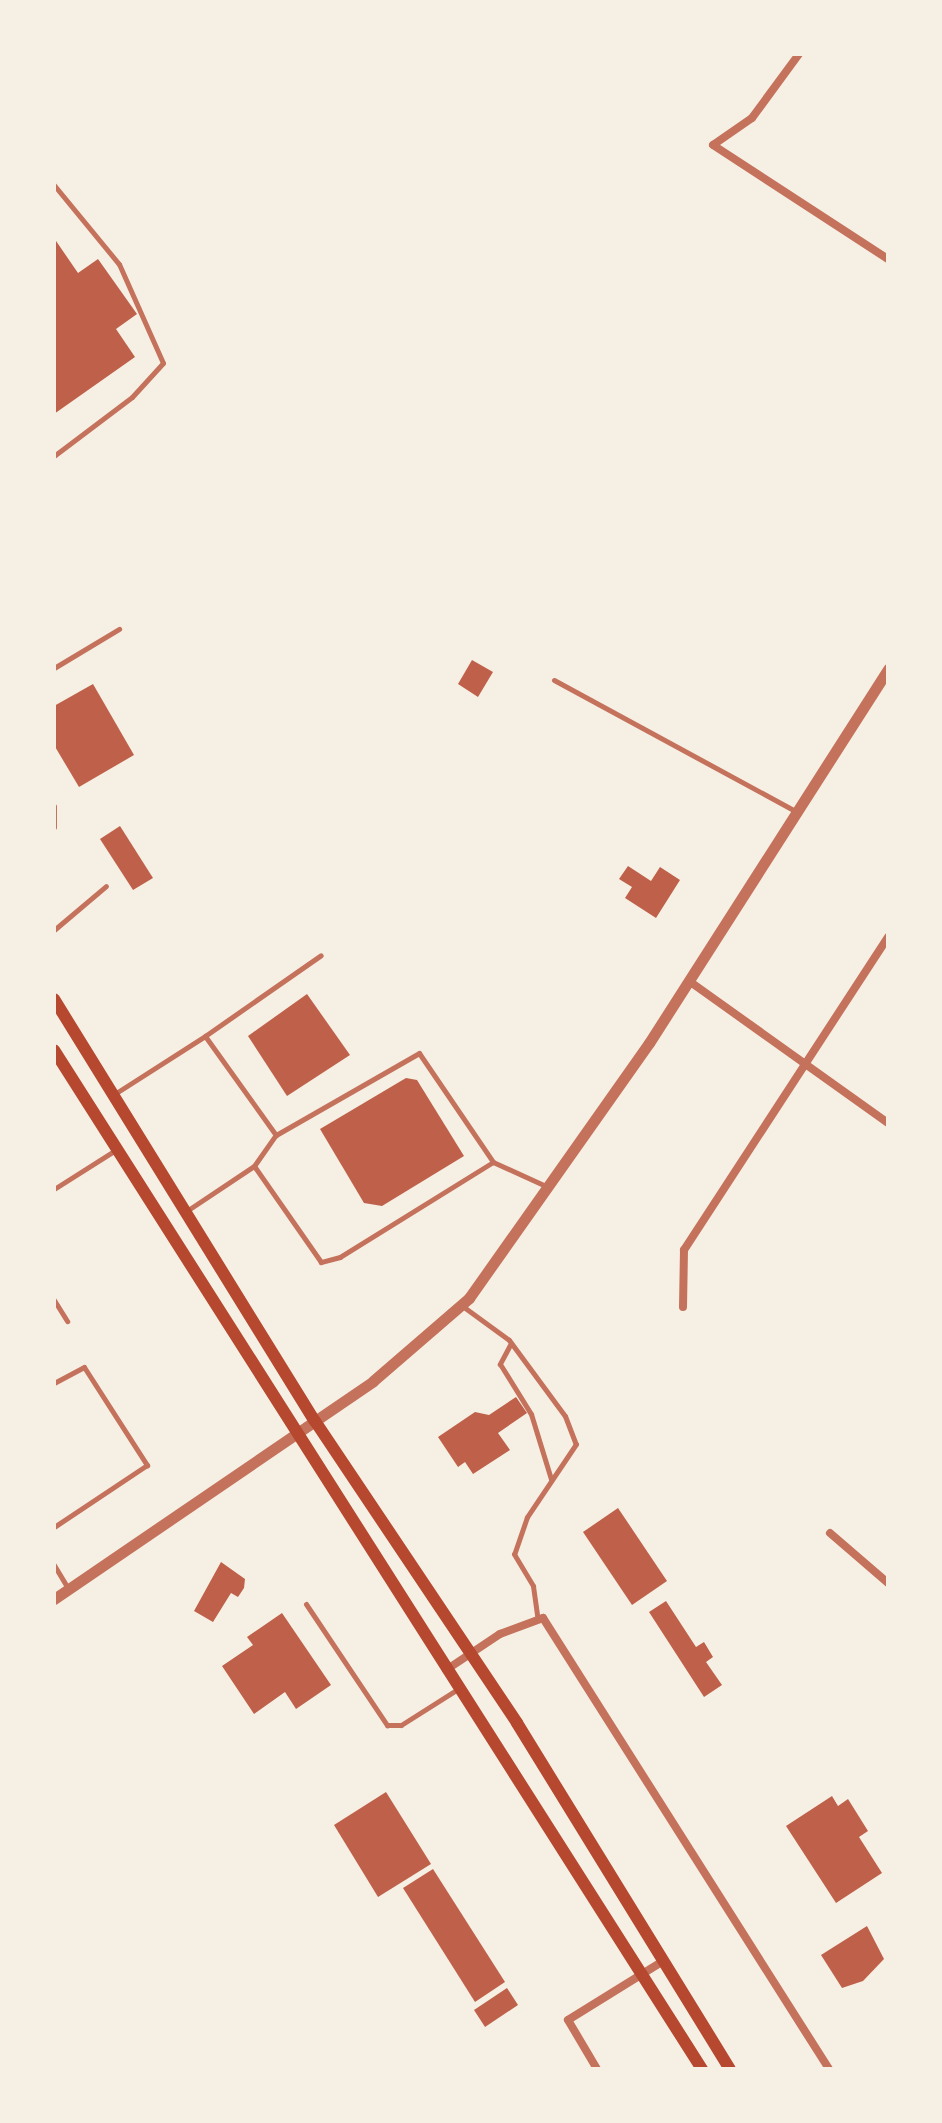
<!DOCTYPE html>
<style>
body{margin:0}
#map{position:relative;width:942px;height:2123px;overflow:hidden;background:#f6efe4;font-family:Overpass,sans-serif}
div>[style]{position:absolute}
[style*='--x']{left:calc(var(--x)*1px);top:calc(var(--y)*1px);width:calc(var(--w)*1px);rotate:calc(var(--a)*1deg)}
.building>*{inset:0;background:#bf614a}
.service>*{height:5px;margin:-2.5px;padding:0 2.5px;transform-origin:2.5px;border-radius:2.5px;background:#c5725c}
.minor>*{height:8px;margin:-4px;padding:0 4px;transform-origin:4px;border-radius:4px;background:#c5725c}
.tertiary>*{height:11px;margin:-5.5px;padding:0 5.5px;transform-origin:5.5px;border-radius:5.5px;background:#c5725c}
.secondary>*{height:12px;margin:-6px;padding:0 6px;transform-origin:6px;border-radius:6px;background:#b5482f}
span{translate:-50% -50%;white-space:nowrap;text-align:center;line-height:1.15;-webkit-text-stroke:6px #f6efe4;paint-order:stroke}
.frame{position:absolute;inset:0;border:56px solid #f6efe4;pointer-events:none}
</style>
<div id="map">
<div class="building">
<div style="clip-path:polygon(54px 238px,78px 273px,98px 259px,137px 314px,116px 329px,135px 357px,54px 414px)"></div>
<div style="clip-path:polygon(472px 660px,493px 672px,478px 697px,458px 684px)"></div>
<div style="clip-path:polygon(93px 684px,134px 755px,79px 787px,54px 745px,54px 706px)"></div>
<div style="clip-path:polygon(120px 826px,153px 878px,133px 890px,100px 839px)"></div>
<div style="clip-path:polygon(628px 866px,651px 881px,660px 867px,680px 880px,656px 918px,625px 898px,632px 887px,619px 879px)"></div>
<div style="clip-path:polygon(307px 994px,350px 1055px,287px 1096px,248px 1036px)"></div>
<div style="clip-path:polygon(406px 1078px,417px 1080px,464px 1156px,382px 1206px,364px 1203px,320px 1129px)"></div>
<div style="clip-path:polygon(516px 1397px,527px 1413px,498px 1433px,510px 1450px,473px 1474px,465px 1462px,458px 1467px,438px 1437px,475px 1412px,489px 1415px)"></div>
<div style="clip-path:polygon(618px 1508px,667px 1581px,632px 1605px,583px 1532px)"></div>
<div style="clip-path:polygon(221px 1562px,245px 1579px,244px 1588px,238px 1597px,231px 1593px,213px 1622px,194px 1611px)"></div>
<div style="clip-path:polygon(666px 1601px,696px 1647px,704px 1642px,713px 1657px,706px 1662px,722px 1685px,704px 1697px,649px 1612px)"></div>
<div style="clip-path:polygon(282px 1613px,331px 1685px,296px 1709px,285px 1692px,254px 1714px,222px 1666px,253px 1645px,247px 1637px)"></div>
<div style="clip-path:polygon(386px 1792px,431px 1864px,378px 1897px,334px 1825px)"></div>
<div style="clip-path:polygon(832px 1796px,838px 1806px,848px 1799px,868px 1831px,859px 1837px,882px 1873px,836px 1903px,786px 1826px)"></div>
<div style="clip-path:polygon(433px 1869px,505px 1982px,475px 2002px,403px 1888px)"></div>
<div style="clip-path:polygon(867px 1926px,884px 1959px,863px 1981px,842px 1988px,821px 1955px)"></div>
<div style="clip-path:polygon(507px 1988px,518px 2005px,485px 2027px,474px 2010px)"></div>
</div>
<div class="service">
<div style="--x:54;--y:185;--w:102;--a:50.6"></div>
<div style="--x:119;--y:264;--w:108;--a:66"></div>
<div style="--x:163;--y:363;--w:46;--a:132.4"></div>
<div style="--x:132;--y:397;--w:98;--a:142.9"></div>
<div style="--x:54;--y:668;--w:76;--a:-31"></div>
<div style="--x:554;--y:680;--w:274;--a:28.5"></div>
<div style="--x:54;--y:806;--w:21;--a:90"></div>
<div style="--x:54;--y:930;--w:68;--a:-40.2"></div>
<div style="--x:205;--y:1036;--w:141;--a:-34.9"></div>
<div style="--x:116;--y:1093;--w:106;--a:-32.6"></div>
<div style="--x:205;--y:1036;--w:122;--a:54.4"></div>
<div style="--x:493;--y:1162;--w:180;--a:148.2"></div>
<div style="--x:340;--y:1257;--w:20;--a:165"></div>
<div style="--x:321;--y:1262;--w:117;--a:-124.9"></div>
<div style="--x:254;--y:1166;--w:38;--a:-55"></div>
<div style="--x:276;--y:1135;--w:165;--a:-29.8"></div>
<div style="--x:419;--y:1053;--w:132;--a:55.8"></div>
<div style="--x:493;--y:1162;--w:58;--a:24.4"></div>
<div style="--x:54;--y:1189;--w:75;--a:-32.4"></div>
<div style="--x:188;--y:1210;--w:79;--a:-33.7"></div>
<div style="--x:54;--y:1300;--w:25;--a:58"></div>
<div style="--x:461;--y:1305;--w:59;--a:36.1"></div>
<div style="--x:509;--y:1340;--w:94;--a:53.6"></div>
<div style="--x:565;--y:1416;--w:30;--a:69"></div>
<div style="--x:576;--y:1444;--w:88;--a:123.9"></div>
<div style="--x:527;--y:1517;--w:39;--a:109"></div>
<div style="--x:514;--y:1554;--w:37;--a:59"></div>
<div style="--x:533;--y:1586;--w:30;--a:82"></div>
<div style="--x:511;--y:1343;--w:24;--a:118"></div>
<div style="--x:500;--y:1364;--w:59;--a:58.2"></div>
<div style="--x:531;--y:1414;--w:68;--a:72.9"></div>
<div style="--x:54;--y:1383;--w:34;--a:-28"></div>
<div style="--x:84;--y:1367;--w:117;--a:57.3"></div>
<div style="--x:147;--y:1465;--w:112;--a:146.3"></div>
<div style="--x:54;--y:1565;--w:27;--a:59"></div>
<div style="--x:306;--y:1604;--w:146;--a:56.2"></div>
<div style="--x:387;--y:1725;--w:14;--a:0"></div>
<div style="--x:401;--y:1725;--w:67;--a:-32.3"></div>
</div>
<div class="minor">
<div style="--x:799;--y:54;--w:79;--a:126.3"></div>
<div style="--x:752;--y:118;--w:47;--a:145.3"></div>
<div style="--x:713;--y:145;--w:209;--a:33.1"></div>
<div style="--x:689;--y:981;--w:244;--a:35.5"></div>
<div style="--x:683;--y:1307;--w:57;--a:-89"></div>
<div style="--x:684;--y:1250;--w:374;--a:-56.9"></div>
<div style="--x:830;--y:1533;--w:77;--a:40.8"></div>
<div style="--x:446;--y:1670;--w:65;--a:-33.7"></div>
<div style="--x:500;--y:1634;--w:46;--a:-20.4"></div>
<div style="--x:543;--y:1618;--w:534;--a:57.62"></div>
<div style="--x:597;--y:2069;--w:57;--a:-120.6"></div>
<div style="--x:568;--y:2020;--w:112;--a:-31.8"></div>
</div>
<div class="tertiary">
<div style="--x:54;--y:1599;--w:386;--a:-34.3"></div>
<div style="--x:373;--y:1381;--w:127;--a:-40.8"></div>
<div style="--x:469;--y:1298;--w:312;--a:-54.8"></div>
<div style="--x:649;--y:1043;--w:444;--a:-57.4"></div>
</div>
<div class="secondary">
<div style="--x:54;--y:999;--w:496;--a:58.3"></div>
<div style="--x:315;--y:1421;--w:363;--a:56.2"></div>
<div style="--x:517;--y:1723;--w:406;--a:58.4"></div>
<div style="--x:54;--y:1050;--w:1208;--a:57.55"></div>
</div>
<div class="frame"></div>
</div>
